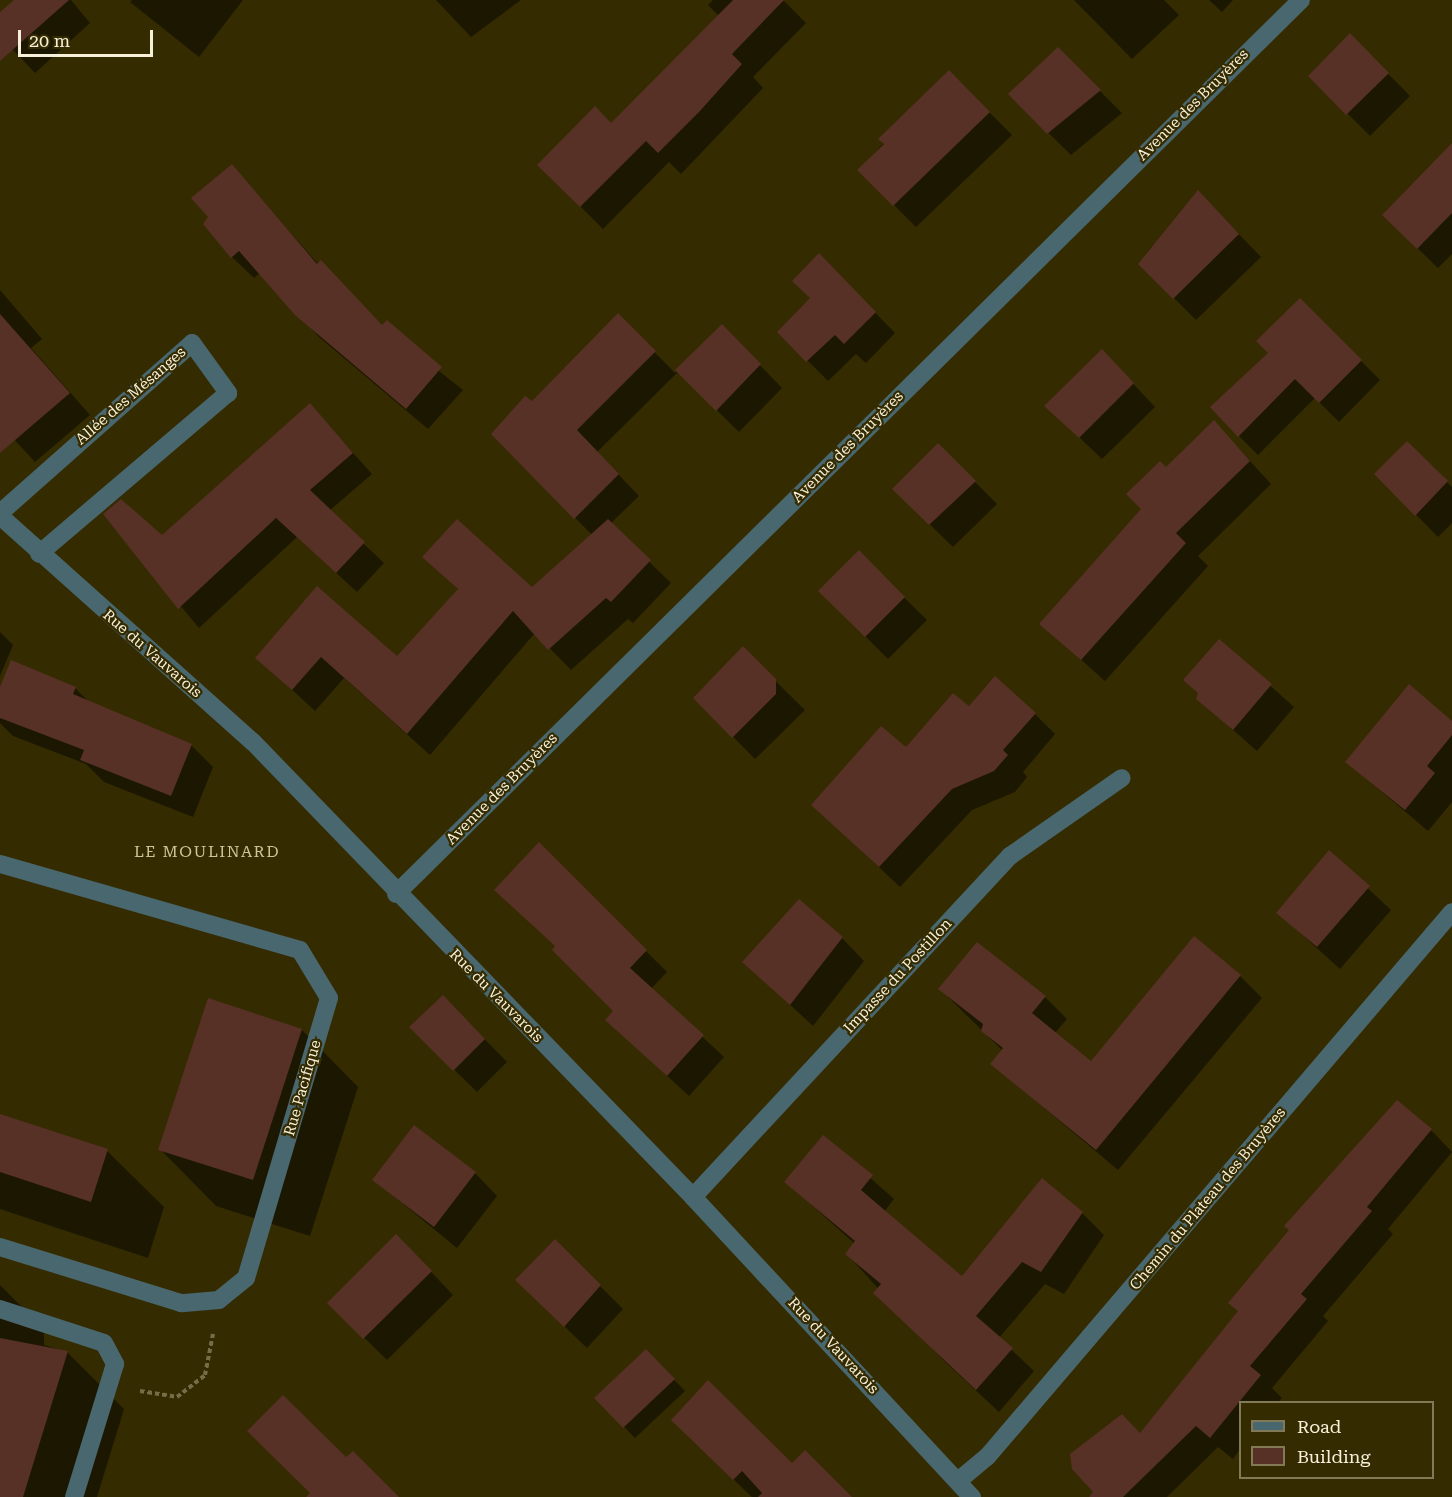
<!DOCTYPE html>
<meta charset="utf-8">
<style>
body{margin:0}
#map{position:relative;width:1452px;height:1497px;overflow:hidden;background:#352b00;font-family:"Roboto Serif",serif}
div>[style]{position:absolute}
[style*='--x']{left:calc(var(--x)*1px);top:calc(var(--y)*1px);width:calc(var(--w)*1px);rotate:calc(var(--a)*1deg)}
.shadow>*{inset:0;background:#0007}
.building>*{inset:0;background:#573026}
.path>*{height:4px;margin-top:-2px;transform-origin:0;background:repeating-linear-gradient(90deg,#756d48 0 4.5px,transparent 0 7.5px)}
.street>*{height:18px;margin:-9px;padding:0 9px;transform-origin:9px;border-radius:9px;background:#49676f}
span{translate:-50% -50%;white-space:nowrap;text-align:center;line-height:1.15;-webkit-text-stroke:4.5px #352b00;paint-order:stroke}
.street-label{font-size:15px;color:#f6f0da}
.neighbourhood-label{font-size:16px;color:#cfc498;letter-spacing:1.5px}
.legend{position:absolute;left:1239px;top:1401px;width:195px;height:78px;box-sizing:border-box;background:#352b00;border:2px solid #827a57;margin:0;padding:8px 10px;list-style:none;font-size:18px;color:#f6f0da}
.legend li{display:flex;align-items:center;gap:12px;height:30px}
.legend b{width:30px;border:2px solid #827a57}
.scale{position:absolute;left:18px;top:30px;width:135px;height:27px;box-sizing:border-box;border:3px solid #f6f0da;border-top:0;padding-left:8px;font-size:18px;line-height:21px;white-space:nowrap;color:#f6f0da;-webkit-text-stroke:4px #352b00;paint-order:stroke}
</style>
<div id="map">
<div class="shadow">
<div style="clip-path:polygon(17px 0,71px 0,90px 23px,35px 73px,0 36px,0 14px)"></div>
<div style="clip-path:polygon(243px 0,199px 57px,130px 2px,132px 0)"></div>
<div style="clip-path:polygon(436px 0,521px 0,471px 37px)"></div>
<div style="clip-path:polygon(713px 0,783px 0,806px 23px,753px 77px,763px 88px,681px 174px,669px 162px,603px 229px,539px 165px,612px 125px,719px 16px,708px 5px)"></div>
<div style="clip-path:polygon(1074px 0,1164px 0,1179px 15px,1132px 59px)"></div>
<div style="clip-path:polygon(1209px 0,1233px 0,1222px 12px)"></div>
<div style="clip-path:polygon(1350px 35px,1410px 96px,1370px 136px,1310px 76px)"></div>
<div style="clip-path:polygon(1058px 49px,1122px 113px,1071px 155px,1010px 95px)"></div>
<div style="clip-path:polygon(949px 72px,1012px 135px,916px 227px,859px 170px)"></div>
<div style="clip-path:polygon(1452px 145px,1452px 254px,1438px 268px,1404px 235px)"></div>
<div style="clip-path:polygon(232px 166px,319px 265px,383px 327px,463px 390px,428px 429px,319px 337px,260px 273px,254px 278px,232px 257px,209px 217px)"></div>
<div style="clip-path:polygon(1198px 192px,1261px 257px,1196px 320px,1140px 264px)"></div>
<div style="clip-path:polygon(819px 255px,895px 333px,866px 363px,856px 354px,828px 381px,779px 332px,812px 298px)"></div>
<div style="clip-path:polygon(0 290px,42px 339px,31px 348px,90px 415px,35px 462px,0 424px)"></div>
<div style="clip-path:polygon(1300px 300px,1380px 380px,1339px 422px,1315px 398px,1258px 455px,1239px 436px,1270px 353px)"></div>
<div style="clip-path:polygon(618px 315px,675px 373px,722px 326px,782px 388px,739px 432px,678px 372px,597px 452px,639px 496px,610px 524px,671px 583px,633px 623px,628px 619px,571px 670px,535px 633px,430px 755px,344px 678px,315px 711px,257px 657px,317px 589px,397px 658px,459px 590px,424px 557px,532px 589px,592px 535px,493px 434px,532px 403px)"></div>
<div style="clip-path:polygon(1124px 374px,1155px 407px,1102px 459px,1046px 406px)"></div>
<div style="clip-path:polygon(310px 405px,372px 474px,329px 511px,384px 563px,357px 592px,297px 537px,199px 628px,105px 515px,162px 537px)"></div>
<div style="clip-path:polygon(1214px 422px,1271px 484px,1198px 556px,1208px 566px,1105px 681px,1041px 624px,1143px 509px,1166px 469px)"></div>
<div style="clip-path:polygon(1407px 443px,1452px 487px,1452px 523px,1438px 537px,1376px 474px)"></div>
<div style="clip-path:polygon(938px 445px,997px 504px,953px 547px,916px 511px)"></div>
<div style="clip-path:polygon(859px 553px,927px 620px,888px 659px,820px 591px)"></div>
<div style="clip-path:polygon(0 632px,13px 645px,0 676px)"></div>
<div style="clip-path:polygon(1220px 641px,1294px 707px,1257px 751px,1197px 698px)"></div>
<div style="clip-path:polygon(743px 649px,805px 710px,755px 759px,695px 698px)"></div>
<div style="clip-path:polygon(75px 688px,91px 704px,191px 745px,213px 767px,193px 817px,104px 782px,86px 764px,13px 736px,0 723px,0 691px)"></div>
<div style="clip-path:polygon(969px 708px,1035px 714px,1055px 734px,1023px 772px,1027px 777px,1015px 792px,972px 810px,900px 887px,813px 805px)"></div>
<div style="clip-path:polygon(1452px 723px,1452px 802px,1428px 831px,1347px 762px)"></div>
<div style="clip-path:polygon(539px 845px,667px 972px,651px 989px,724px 1057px,689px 1096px,607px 1020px,615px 1011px,557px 947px)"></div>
<div style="clip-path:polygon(1329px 852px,1391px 910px,1340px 969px,1278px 913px)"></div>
<div style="clip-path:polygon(842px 938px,864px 961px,813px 1026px,744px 962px)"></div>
<div style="clip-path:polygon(1240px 976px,1262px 998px,1118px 1170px,992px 1064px,1003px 1051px,940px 989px,1045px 997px,1067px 1019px,1055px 1033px,1091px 1063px)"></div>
<div style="clip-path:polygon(465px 1019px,507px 1062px,477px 1092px,411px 1027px)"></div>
<div style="clip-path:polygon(302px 1030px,358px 1087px,310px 1236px,216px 1206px,160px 1149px)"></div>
<div style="clip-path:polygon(0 1115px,107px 1151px,164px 1207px,148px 1258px,0 1209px)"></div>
<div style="clip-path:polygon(1431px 1130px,1452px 1152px,1388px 1229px,1393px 1234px,1323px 1316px,1328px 1321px,1272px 1388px,1282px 1398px,1278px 1402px,1240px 1402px,1240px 1449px,1233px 1459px,1218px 1447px,1167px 1497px,1091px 1497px,1239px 1312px)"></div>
<div style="clip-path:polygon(824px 1137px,894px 1199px,884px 1212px,962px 1279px,1082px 1213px,1104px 1235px,1064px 1294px,1045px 1284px,999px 1338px,1034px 1371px,999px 1412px,941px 1358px,847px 1254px,855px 1244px,786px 1182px)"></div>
<div style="clip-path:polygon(475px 1173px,497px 1196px,457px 1248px,374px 1180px)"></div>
<div style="clip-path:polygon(555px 1241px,623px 1309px,587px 1348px,539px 1302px)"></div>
<div style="clip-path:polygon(418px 1258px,453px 1295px,387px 1360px,329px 1303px)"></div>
<div style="clip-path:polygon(0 1285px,44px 1329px,44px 1345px,67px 1352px,124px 1409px,97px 1497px,0 1497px)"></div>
<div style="clip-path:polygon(646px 1351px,685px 1391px,635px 1438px,596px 1398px)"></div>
<div style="clip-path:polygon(691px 1439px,792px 1465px,851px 1497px,752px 1497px)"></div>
</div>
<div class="building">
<div style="clip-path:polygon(14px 0,69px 0,0 61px,0 12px)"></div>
<div style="clip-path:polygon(733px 0,784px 0,732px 54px,742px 64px,700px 111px,658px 153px,646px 141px,580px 207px,537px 165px,595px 106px,611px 123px)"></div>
<div style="clip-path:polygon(1350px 33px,1389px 73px,1346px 115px,1308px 76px)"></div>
<div style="clip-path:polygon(1058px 47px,1101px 90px,1047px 134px,1008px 94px)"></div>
<div style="clip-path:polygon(949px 70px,990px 112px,893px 206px,857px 170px,884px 144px,878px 139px)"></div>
<div style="clip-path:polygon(1452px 143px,1452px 213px,1417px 249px,1382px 215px)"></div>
<div style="clip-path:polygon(232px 164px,317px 264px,321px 260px,382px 325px,387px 320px,442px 367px,406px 409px,295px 315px,239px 251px,231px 258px,203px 224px,208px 217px,191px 198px)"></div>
<div style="clip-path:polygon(1198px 190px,1239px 234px,1173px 299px,1138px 264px)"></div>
<div style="clip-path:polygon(819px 253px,876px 312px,844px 344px,835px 335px,806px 362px,777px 332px,810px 298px,792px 281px)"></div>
<div style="clip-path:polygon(1300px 298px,1362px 360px,1319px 403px,1295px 379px,1238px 437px,1210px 407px,1268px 353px,1256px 341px)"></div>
<div style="clip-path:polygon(618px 313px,656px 351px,577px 430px,619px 474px,574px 519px,491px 434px,525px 396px,532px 401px)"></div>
<div style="clip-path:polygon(0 314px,70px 393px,0 453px)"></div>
<div style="clip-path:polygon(722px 324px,761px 364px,716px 411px,675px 370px)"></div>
<div style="clip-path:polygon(1102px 349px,1134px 383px,1079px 438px,1044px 406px)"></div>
<div style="clip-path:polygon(310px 403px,353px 453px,310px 490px,365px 542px,336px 573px,276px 518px,178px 609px,103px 514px,121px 499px,162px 535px)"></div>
<div style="clip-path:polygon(1214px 420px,1250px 461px,1176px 533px,1186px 543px,1081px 660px,1039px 624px,1141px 509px,1126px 494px,1160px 461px,1166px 467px)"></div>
<div style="clip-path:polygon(1407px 441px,1448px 481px,1415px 516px,1374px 474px)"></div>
<div style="clip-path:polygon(938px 443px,976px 481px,929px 525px,892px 489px)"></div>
<div style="clip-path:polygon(457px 519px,532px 587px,608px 519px,651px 560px,611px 602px,606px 598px,548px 650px,513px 611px,407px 734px,321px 657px,292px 690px,255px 658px,317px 586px,397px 656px,458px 589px,422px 557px)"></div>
<div style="clip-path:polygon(859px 550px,905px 597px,865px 637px,818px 591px)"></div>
<div style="clip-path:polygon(1219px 639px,1272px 684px,1233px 730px,1196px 699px,1198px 693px,1183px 680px)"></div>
<div style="clip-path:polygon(743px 646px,776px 679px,776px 694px,732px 738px,693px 698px)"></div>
<div style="clip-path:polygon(11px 660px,76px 687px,73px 694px,192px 744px,171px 796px,80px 760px,84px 750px,0 718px,0 687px)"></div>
<div style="clip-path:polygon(995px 676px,1036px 713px,1003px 750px,1008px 755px,994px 771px,952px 789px,879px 867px,811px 805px,881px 726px,906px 747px,953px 693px,969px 706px)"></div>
<div style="clip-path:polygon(1409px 684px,1452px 721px,1452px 735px,1427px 766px,1435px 773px,1405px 810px,1345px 762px)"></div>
<div style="clip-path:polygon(539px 842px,647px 950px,630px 968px,704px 1035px,667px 1076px,605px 1020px,613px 1011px,552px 950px,555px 946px,494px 890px)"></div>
<div style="clip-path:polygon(1329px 850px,1370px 886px,1317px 947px,1276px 913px)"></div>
<div style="clip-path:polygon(799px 899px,843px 937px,790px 1005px,742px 962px)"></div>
<div style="clip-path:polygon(1194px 936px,1241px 975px,1096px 1150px,990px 1064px,1003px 1048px,981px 1031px,983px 1024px,938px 989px,977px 942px,1046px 996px,1032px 1013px,1091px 1061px)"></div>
<div style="clip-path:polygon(443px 995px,485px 1039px,453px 1071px,409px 1027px)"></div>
<div style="clip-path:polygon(208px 998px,302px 1029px,253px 1180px,158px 1150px)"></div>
<div style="clip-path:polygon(1397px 1100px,1432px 1129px,1367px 1207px,1372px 1211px,1301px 1294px,1307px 1299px,1250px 1366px,1261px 1375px,1210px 1438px,1196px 1426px,1123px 1497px,1089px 1497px,1093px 1492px,1072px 1469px,1070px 1454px,1122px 1414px,1140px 1433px,1238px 1311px,1228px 1303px,1289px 1230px,1284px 1226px)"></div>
<div style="clip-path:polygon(0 1114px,108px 1149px,91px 1202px,0 1172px)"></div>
<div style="clip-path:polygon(414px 1125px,476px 1172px,434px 1227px,372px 1180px)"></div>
<div style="clip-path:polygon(823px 1135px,873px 1175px,861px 1190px,962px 1276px,1042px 1178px,1083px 1212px,1041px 1272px,1022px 1262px,976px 1316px,1013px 1348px,976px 1390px,873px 1293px,881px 1284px,845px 1254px,855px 1241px,784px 1182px)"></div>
<div style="clip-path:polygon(396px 1234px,432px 1271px,363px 1339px,327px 1303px)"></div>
<div style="clip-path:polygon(555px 1239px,601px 1285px,564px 1327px,515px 1280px)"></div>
<div style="clip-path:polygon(0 1338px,68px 1351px,23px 1497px,0 1497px)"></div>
<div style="clip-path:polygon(646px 1349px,675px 1379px,623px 1428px,594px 1398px)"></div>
<div style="clip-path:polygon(708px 1380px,792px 1463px,805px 1450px,852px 1497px,758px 1497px,762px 1493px,742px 1471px,733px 1480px,671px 1420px)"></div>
<div style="clip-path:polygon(283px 1395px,346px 1457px,353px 1451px,399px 1497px,306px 1497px,310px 1493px,247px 1431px)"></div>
</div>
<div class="path">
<div style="--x:140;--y:1391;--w:37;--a:9"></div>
<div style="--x:177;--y:1397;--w:36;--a:-38"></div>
<div style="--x:205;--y:1375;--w:42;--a:-79"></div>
</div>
<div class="street">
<div style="--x:0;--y:513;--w:256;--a:-41.5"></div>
<div style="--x:192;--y:343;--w:62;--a:54.2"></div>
<div style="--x:228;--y:393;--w:248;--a:139.6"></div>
<div style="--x:0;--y:516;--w:339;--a:41.8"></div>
<div style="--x:253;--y:742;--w:633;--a:45.96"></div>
<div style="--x:693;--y:1197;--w:410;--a:47.1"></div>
<div style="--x:0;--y:864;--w:312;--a:16"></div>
<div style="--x:300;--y:950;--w:56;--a:58.9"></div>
<div style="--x:329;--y:998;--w:292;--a:106.5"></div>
<div style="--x:246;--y:1278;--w:35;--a:141"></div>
<div style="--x:219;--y:1300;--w:38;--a:175"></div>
<div style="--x:181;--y:1303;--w:189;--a:-162.8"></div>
<div style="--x:396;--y:894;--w:1272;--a:-44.65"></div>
<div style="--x:693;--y:1197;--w:466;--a:-47.1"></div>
<div style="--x:1010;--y:856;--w:136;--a:-34.9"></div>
<div style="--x:0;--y:1309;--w:109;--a:18.1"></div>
<div style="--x:104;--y:1343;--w:24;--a:62"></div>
<div style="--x:115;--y:1364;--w:139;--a:107.1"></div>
<div style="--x:958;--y:1481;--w:38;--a:-40"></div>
<div style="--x:987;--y:1457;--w:716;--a:-49.53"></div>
</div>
<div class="street-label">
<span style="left:1193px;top:105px;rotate:-45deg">Avenue des Bruyères</span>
<span style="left:131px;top:396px;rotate:-41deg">Allée des Mésanges</span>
<span style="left:848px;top:447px;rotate:-45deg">Avenue des Bruyères</span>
<span style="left:152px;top:654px;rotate:41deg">Rue du Vauvarois</span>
<span style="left:502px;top:789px;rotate:-45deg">Avenue des Bruyères</span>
<span style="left:898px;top:976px;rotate:-47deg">Impasse du Postillon</span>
<span style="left:496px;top:996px;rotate:45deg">Rue du Vauvarois</span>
<span style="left:303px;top:1088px;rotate:-74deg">Rue Pacifique</span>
<span style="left:1208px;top:1199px;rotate:-50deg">Chemin du Plateau des Bruyères</span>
<span style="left:833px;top:1346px;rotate:47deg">Rue du Vauvarois</span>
</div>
<div class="neighbourhood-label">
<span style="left:207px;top:852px">LE MOULINARD</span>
</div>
<ul class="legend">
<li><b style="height:8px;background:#49676f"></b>Road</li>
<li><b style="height:16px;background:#573026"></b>Building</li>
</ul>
<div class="scale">20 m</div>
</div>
